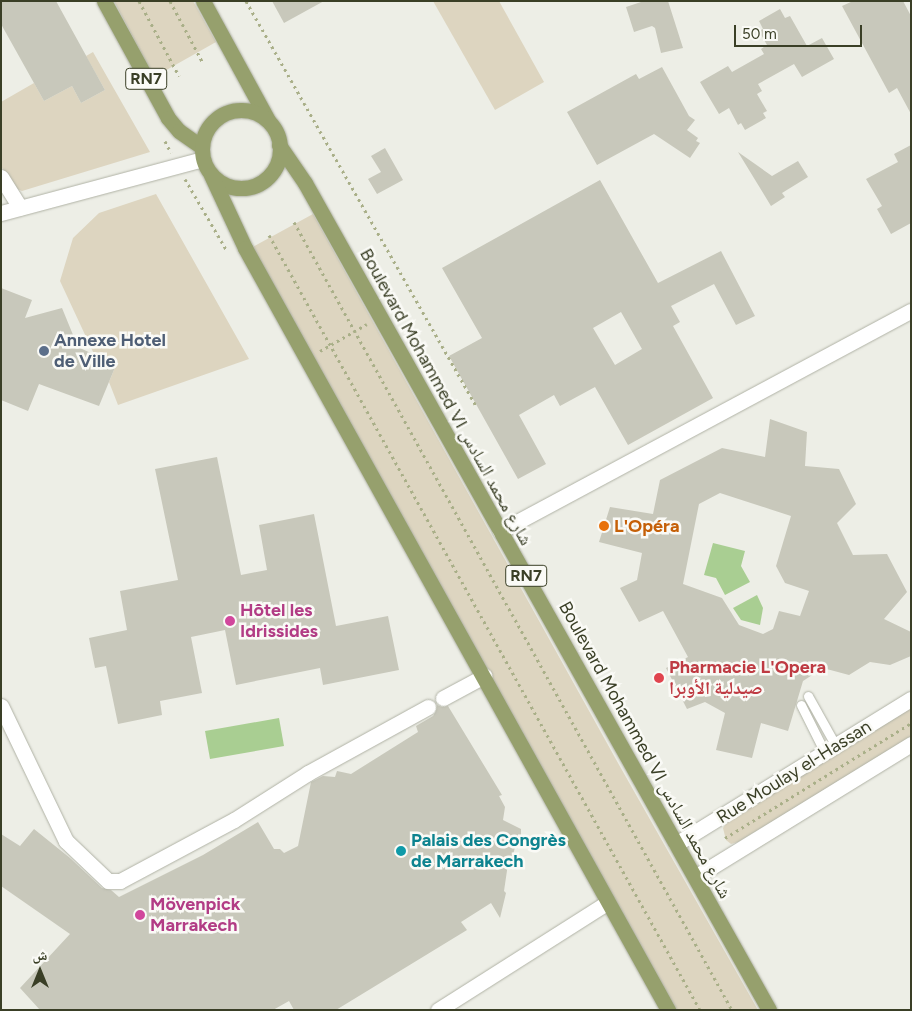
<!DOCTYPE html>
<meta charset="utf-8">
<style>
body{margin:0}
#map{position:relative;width:912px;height:1011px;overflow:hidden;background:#edeee6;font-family:Figtree,"Noto Naskh Arabic",sans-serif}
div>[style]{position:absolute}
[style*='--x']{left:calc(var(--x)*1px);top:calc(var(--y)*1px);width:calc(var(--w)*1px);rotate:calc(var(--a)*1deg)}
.green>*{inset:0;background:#ddd5c0}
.water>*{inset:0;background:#a9ce92}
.building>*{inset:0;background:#c8c8bb}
.path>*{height:3px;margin-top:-1.5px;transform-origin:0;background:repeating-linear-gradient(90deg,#a9af88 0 2.5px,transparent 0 6.5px)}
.roads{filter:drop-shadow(0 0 1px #b0b2a5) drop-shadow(0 0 1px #b0b2a5)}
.service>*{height:9px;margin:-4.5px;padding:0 4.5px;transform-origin:4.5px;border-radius:4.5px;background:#fff}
.minor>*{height:15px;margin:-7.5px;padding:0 7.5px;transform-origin:7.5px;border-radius:7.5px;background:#fff}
.tertiary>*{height:15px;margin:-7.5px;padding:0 7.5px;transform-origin:7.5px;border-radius:7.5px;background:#fff}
.primary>*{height:15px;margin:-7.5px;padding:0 7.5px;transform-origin:7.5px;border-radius:7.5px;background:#96a06d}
.primary>.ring{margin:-7.5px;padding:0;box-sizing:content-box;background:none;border:15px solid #96a06d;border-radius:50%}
.dots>*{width:14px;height:14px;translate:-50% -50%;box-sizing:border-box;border:2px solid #fafaf6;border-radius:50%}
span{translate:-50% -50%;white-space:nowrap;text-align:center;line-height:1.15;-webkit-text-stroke:5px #fafaf6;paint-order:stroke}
.shield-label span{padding:1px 4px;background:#fafaf6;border:1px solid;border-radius:4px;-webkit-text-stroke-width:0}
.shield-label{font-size:16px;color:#3a3f26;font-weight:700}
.service-label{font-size:18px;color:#4e5e75;font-weight:700}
.left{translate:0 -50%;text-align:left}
.street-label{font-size:18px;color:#3a3f26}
.food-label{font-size:18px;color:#c56008;font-weight:700}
.hotel-label{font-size:18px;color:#b23c85;font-weight:700}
.health-label{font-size:18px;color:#be3a42;font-weight:700}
.culture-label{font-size:18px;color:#0d838f;font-weight:700}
.frame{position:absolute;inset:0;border:2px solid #3a3f26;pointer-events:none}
.north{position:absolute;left:15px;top:946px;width:50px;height:50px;-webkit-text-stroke:4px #fafaf6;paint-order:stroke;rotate:0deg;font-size:14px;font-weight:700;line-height:20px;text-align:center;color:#3a3f26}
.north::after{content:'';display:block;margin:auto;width:18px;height:22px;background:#3a3f26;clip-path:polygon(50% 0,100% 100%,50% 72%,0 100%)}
.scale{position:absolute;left:734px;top:25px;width:128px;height:22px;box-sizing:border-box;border:2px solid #3a3f26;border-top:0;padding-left:6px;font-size:15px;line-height:18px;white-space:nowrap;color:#3a3f26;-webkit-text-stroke:4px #fafaf6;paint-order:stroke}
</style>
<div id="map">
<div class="green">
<div style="clip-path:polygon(114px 1px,193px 1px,216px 42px,154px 77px)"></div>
<div style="clip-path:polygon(433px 1px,499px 1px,544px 82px,495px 110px)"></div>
<div style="clip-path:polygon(93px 52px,150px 152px,22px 191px,13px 187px,1px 166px,1px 102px,34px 83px,44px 101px,72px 86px,81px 103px,105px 90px,86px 56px)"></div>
<div style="clip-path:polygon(156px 194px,249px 359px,118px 405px,109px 382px,116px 365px,94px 354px,60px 281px,73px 238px,99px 213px)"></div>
<div style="clip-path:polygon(313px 214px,618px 763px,758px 1010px,677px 1010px,556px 797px,251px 248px)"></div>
<div style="clip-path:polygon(911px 708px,911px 738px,738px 842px,731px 844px,726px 840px,723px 828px,728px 821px)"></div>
</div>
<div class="water">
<div style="clip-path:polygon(713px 543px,745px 551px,741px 566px,750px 582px,725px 595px,716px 578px,704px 575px)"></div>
<div style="clip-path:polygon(757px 595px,763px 608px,760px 625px,741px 620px,733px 608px)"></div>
<div style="clip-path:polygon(279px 718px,284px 746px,210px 759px,205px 731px)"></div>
</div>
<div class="building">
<div style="clip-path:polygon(1px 1px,56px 1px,105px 90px,81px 103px,72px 86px,44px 101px,1px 24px)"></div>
<div style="clip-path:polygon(272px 1px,324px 1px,284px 23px)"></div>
<div style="clip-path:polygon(644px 1px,668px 1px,683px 48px,661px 53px,655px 28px,652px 26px,634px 32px,626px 7px)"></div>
<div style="clip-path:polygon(853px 1px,903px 1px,911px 16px,911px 114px,897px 88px,889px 93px,842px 6px)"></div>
<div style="clip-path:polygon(780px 9px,785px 18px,790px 16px,807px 46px,822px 38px,834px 59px,802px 77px,794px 64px,758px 84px,762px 91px,757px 94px,767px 111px,763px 113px,766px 118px,745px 130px,741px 123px,738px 125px,729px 108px,719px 114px,700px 82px,728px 66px,732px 72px,764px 54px,761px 49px,767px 45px,759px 31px,763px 29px,759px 21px)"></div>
<div style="clip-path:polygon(662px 67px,689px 116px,695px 120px,687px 130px,698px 138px,696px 141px,700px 143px,690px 158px,654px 134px,597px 165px,567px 112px,636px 74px,639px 79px)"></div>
<div style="clip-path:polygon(911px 145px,911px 223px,891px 234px,877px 209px,882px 206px,866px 179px,898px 162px,894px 154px)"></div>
<div style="clip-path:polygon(385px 148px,403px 180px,377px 194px,368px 179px,381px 172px,371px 156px)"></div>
<div style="clip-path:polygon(738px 152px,772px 176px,798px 161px,808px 177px,782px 193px,785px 197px,771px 206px)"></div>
<div style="clip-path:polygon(evenodd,600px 180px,658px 283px,721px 251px,755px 316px,736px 325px,714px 284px,671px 306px,680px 322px,673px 326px,713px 398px,628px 445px,595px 387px,560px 406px,554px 395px,519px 415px,546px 464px,518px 479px,449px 356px,482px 338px,442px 268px,600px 180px,621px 312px,642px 349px,615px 365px,593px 328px,621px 312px)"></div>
<div style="clip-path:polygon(1px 288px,32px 300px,25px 318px,62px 308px,78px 347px,116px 365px,99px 406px,39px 384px,28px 411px,1px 400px)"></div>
<div style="clip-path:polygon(evenodd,770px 419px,807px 432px,805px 466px,839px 469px,856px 504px,837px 523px,853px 555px,887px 554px,907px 592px,884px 619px,911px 632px,911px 656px,890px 665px,870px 662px,849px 675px,823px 668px,803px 681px,788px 731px,761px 723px,752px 758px,716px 750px,725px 713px,705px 702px,687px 709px,666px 668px,688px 657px,663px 611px,639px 622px,620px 588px,637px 580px,642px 553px,599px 542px,610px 507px,653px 514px,660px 480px,722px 448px,765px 457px,770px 419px,720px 493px,791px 516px,776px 566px,785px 583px,809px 591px,800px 616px,779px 611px,773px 629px,763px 634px,739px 625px,722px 598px,683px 584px,699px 504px,720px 493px)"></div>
<div style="clip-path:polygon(217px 457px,241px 575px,267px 570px,259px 525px,314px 514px,336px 626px,388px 616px,399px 670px,323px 685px,320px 668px,236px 685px,225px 630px,191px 637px,202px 693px,160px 701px,162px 715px,118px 724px,106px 666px,95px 668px,89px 638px,127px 630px,120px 591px,178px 580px,155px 469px)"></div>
<div style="clip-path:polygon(437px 705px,442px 707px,448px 706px,502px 795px,499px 796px,505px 807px,503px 820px,521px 829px,521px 841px,516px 844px,512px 858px,509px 857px,504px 891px,506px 893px,500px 918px,491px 903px,461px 922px,467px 930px,336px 1010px,294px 1010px,289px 1001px,273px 1010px,40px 1010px,20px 988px,70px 934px,1px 886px,1px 834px,20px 846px,34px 829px,70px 858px,102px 888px,111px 890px,119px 897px,203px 855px,258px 822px,274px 849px,280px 849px,284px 853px,298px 846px,311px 782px,323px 776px,335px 777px,337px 771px,351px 774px,418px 732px,416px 726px,433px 716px,436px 711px)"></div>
</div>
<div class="path">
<div style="--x:139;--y:1;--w:85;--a:61.9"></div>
<div style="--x:170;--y:1;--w:70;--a:62"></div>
<div style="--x:246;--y:1;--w:467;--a:60.4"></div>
<div style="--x:165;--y:141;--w:13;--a:63"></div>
<div style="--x:185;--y:179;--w:83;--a:59.7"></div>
<div style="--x:294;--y:222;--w:902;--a:60.93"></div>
<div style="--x:269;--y:235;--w:887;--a:60.92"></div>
<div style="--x:320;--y:351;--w:54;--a:-29.9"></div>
<div style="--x:725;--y:838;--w:219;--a:-31.7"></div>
</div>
<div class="roads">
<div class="service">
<div style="--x:808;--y:696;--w:57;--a:60.8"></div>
<div style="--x:801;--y:705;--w:54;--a:63.4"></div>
</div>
<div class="minor">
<div style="--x:1;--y:177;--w:36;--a:58"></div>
<div style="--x:500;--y:531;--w:466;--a:-28.2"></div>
<div style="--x:443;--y:698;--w:47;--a:-28.2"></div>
<div style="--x:1;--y:706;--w:150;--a:64.3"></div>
<div style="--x:66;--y:841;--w:58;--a:43.6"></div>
<div style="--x:108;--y:881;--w:12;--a:0"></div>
<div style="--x:120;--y:881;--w:129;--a:-28.2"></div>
<div style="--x:234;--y:820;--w:88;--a:-32.4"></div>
<div style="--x:308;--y:773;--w:137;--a:-28.8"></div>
<div style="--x:438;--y:1010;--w:201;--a:-32.4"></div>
</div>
<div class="tertiary">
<div style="--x:1;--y:213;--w:209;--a:-15"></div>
<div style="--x:676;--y:844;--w:276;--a:-31.7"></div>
<div style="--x:695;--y:877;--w:254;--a:-31.6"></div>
</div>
<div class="primary">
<div style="--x:104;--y:1;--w:133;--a:61.3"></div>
<div style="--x:168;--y:118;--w:17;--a:50"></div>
<div style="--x:179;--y:131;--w:28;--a:35"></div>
<div style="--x:203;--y:1;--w:136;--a:61.4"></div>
<div class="ring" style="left:202px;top:110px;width:63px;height:63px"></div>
<div style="--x:279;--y:145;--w:46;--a:55.6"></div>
<div style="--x:305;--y:183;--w:948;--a:60.7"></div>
<div style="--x:211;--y:175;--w:81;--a:65"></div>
<div style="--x:245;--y:248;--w:872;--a:60.96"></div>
</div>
</div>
<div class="dots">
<div style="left:44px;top:351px;background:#5c6f8a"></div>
<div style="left:604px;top:526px;background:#e8710a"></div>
<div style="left:230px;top:621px;background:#d1479c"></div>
<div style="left:659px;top:678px;background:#e0444e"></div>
<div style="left:401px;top:851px;background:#0f9aa8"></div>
<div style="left:140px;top:915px;background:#d1479c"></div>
</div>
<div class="shield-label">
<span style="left:146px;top:79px">RN7</span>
<span style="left:526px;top:576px">RN7</span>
</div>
<div class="service-label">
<span class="left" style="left:54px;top:351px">Annexe Hotel<br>de Ville</span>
</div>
<div class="street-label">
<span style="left:446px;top:397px;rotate:61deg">Boulevard Mohammed VI شارع محمد السادس</span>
<span style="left:645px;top:750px;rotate:61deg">Boulevard Mohammed VI شارع محمد السادس</span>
<span style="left:794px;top:772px;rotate:-32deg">Rue Moulay el-Hassan</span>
</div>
<div class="food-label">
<span class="left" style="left:614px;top:526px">L'Opéra</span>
</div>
<div class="hotel-label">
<span class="left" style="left:240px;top:621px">Hôtel les<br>Idrissides</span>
<span class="left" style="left:150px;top:915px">Mövenpick<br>Marrakech</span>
</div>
<div class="health-label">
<span class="left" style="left:669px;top:678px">Pharmacie L'Opera<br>صيدلية الأوبرا</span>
</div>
<div class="culture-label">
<span class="left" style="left:411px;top:851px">Palais des Congrès<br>de Marrakech</span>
</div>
<div class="frame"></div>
<div class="north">ش</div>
<div class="scale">50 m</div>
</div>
